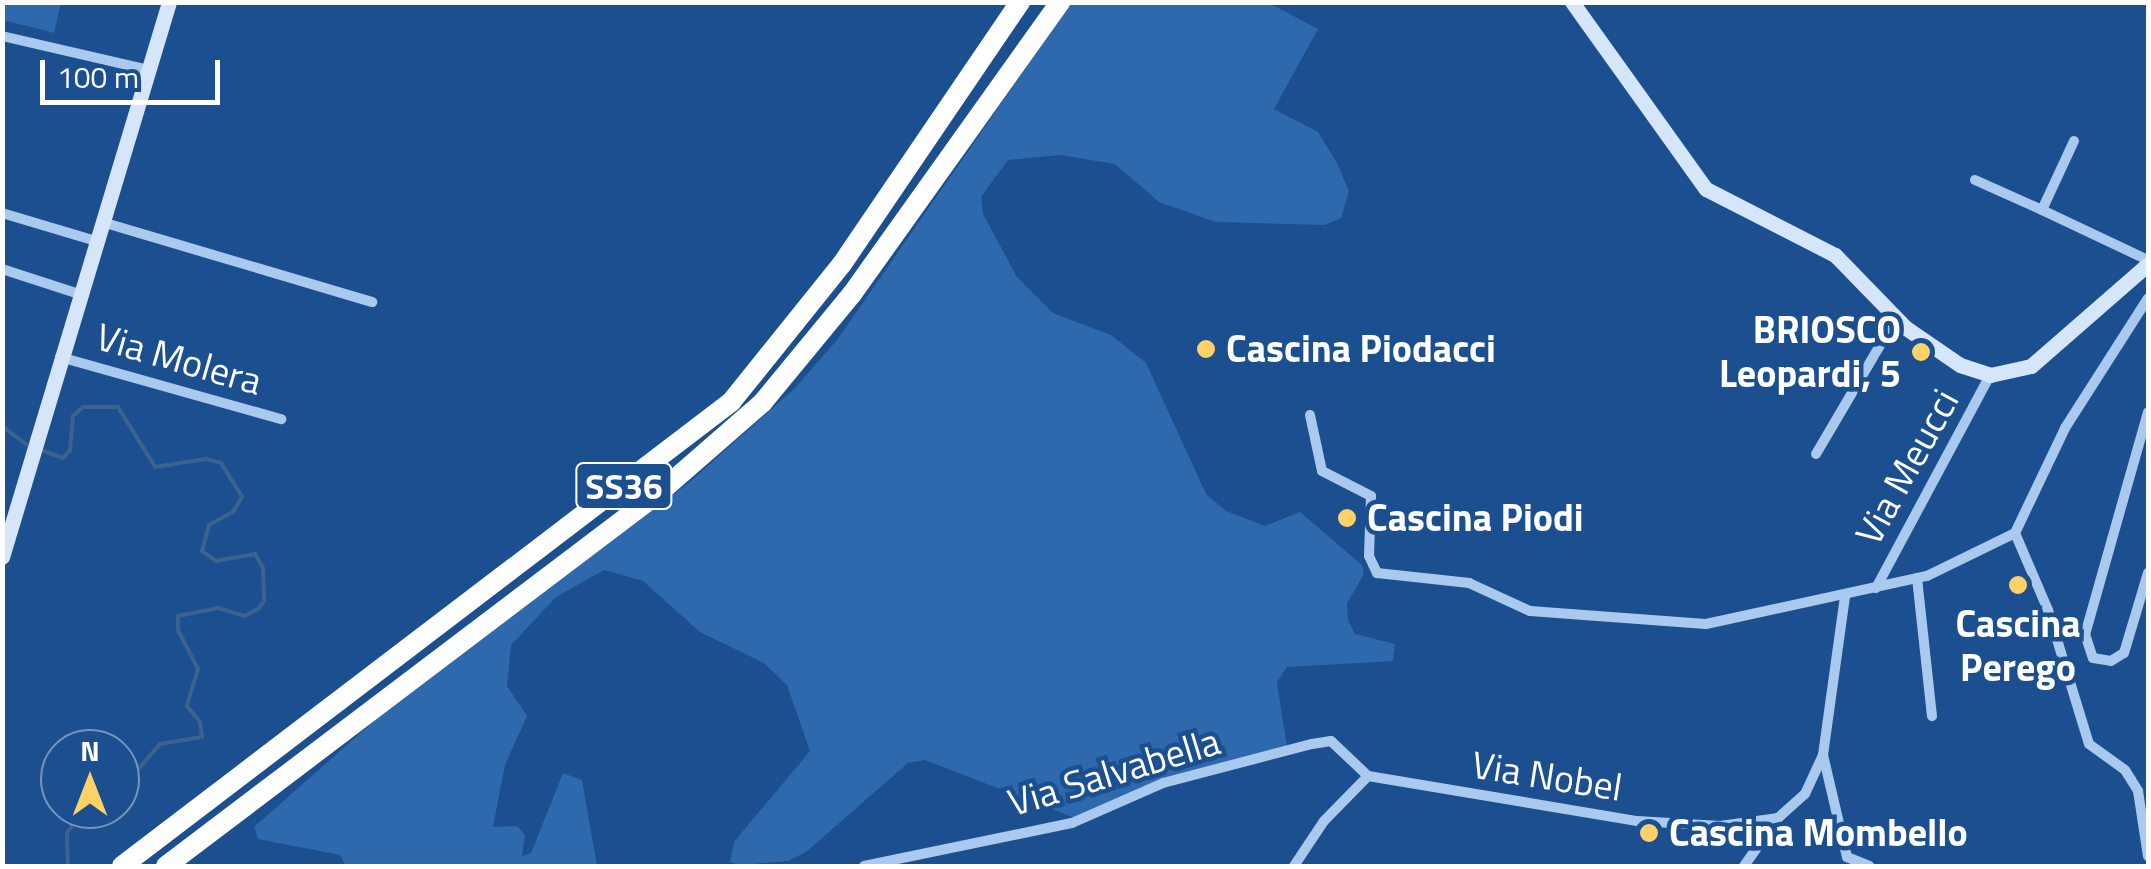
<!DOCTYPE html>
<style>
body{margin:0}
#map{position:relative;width:2151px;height:869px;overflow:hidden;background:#1b4f8f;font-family:"Titillium Web",sans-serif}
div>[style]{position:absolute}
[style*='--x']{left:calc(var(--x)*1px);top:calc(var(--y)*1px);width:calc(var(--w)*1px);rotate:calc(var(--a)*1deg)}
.green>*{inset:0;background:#2e69ad}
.stream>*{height:4px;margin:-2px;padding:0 2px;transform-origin:2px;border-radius:2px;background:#3c6290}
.street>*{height:10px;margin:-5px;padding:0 5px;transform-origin:5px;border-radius:5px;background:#a9c9ee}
.secondary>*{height:15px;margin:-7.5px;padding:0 7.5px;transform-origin:7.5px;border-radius:7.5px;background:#d6e6fa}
.highway>*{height:20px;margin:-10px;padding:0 10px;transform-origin:10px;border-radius:10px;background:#fff}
.dots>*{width:28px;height:28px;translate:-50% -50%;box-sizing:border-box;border:5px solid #1b4f8f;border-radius:50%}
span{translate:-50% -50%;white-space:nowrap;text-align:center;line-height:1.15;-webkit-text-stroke:9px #1b4f8f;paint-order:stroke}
.shield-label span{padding:2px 8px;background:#1b4f8f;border:2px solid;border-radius:8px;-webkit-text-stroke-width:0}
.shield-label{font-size:35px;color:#fff;font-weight:700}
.poi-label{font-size:38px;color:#fff;font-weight:700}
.right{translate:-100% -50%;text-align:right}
.left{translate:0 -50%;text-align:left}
.street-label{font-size:38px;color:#fff}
.frame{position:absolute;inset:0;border:5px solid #fff;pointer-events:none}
.north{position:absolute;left:40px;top:729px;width:100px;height:100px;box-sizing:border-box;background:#1b4f8f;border:2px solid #7695bc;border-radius:50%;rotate:0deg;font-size:28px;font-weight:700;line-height:40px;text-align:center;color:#fff}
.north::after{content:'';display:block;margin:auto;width:35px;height:45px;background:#ffd166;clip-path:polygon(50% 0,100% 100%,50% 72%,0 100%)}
.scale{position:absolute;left:40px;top:60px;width:180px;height:45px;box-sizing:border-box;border:5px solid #fff;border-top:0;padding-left:12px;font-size:30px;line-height:35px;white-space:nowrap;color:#fff;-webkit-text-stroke:8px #1b4f8f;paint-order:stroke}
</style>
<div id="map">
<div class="green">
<div style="clip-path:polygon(2px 3px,61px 3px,54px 33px,3px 20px)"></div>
<div style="clip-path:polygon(1071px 3px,1269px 3px,1318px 29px,1274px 109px,1318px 132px,1337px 163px,1349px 191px,1341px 218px,1325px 225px,1216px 222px,1159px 202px,1115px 164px,1060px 155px,1008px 160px,981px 197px,983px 214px,1017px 277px,1053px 313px,1111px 335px,1146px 363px,1206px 494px,1226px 511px,1265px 526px,1300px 512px,1362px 565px,1364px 574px,1347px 603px,1348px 620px,1355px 634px,1395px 644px,1393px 661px,1287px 667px,1277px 682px,1288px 754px,1163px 783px,1080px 820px,925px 760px,908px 763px,806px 852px,788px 861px,740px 865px,730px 862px,734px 842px,810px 751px,787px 685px,764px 663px,700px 632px,643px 581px,604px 570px,556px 597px,511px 645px,507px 686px,527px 716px,505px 765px,493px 827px,517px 826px,525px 835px,522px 856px,531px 853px,563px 773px,582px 780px,597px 866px,346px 866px,340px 855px,258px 839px,254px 827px,382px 714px,691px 481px,794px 389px,837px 340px)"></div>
</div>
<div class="stream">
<div style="--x:2;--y:426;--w:30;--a:37"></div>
<div style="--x:44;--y:451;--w:20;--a:20"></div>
<div style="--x:63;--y:458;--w:11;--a:-49"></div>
<div style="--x:70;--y:450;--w:34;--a:-85"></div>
<div style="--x:73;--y:416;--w:13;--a:-42"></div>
<div style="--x:83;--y:407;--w:35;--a:0"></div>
<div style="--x:118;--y:407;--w:70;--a:58.3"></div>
<div style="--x:155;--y:467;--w:52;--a:-8.9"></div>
<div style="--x:206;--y:459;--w:16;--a:15"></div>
<div style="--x:221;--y:463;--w:40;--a:58"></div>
<div style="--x:242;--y:497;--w:17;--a:121"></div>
<div style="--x:233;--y:512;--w:27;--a:152"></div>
<div style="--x:209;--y:525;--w:27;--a:105"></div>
<div style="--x:202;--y:551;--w:17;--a:36"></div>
<div style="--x:216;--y:561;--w:40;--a:-10"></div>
<div style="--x:255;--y:554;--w:16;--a:60"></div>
<div style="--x:263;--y:568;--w:33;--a:88"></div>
<div style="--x:264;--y:601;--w:10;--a:127"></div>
<div style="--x:258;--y:609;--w:15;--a:152"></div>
<div style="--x:245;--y:616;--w:28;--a:-163"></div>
<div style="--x:218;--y:608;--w:41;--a:168.7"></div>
<div style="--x:178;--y:616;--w:14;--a:90"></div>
<div style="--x:178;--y:630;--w:44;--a:62.9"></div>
<div style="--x:198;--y:669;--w:39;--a:107"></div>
<div style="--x:187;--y:706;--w:21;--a:51"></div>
<div style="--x:200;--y:722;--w:15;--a:82"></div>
<div style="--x:202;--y:737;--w:43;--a:170.5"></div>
<div style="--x:160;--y:744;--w:61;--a:131"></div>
<div style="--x:68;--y:866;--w:33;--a:-92"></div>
<div style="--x:67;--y:833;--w:29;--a:-55"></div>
</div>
<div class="street">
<div style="--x:2;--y:36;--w:147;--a:13"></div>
<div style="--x:2074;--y:141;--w:76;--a:114.9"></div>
<div style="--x:2042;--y:210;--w:117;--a:25.3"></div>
<div style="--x:1975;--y:180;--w:73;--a:24.1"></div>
<div style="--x:2;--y:213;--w:98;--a:16.6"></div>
<div style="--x:102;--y:222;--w:282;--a:16.5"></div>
<div style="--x:2;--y:269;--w:81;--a:18"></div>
<div style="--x:60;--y:357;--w:230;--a:15.7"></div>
<div style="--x:2148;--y:412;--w:231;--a:105.8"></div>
<div style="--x:2085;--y:634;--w:25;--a:72"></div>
<div style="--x:2093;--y:658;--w:18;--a:9"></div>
<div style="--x:2111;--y:661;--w:15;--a:-32"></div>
<div style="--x:2124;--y:653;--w:84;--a:-73.3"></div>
<div style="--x:1310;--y:415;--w:57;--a:77.9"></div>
<div style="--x:1322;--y:471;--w:55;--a:27"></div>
<div style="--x:1371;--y:496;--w:60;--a:91.9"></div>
<div style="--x:1369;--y:556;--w:19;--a:65"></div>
<div style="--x:1377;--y:573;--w:93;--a:6.2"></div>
<div style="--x:1469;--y:583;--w:67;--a:24.7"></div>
<div style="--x:1530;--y:611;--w:176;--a:4.2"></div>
<div style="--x:1706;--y:624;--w:226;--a:-12.3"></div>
<div style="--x:1927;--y:576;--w:98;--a:-26"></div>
<div style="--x:2015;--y:533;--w:116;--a:-64.5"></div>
<div style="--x:2065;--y:428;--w:154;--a:-57.4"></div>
<div style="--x:1816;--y:454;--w:158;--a:-59.5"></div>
<div style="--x:2015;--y:533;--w:84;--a:66.8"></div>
<div style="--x:2048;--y:610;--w:140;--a:73"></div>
<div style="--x:2089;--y:744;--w:44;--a:35.8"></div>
<div style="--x:2125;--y:770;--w:25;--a:58"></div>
<div style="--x:2138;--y:791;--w:66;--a:81.3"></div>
<div style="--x:1917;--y:578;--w:139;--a:83.8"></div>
<div style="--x:1876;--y:588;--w:242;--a:-61.8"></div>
<div style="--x:1823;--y:755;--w:105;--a:76.8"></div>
<div style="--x:1847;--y:857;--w:24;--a:22"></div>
<div style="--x:1368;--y:776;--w:273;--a:9.5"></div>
<div style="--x:1637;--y:821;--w:83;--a:3.4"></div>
<div style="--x:1720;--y:826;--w:59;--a:-7.9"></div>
<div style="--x:1778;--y:818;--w:36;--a:-42"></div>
<div style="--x:1805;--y:794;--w:43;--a:-65.2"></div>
<div style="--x:1823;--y:755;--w:161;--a:-82.1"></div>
<div style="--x:864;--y:866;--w:212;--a:-11.7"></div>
<div style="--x:1072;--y:823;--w:99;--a:-23.7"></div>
<div style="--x:1163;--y:783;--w:154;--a:-14.7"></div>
<div style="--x:1312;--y:744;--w:19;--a:-9"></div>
<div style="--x:1331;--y:741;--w:51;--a:43.4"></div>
<div style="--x:1294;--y:866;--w:54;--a:-56.3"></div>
<div style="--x:1324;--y:821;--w:63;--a:-45.6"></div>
<div style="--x:1744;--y:866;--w:59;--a:-54.7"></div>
</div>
<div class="secondary">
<div style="--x:1572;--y:2;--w:230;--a:54.4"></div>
<div style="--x:1706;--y:189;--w:145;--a:27.1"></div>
<div style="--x:1835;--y:255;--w:102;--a:45.8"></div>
<div style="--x:1906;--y:328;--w:65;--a:34.4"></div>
<div style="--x:1960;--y:365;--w:32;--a:18"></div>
<div style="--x:1990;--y:375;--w:42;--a:-12.4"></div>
<div style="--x:2031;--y:366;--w:155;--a:-41.1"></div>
<div style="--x:2;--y:557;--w:580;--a:-73.25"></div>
</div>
<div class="highway">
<div style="--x:122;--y:866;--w:766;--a:-37.3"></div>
<div style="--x:731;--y:402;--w:177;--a:-51.2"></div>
<div style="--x:842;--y:264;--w:317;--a:-55.8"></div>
<div style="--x:166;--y:866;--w:620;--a:-37.13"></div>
<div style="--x:660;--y:492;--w:137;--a:-41.1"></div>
<div style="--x:763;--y:402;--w:140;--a:-50.5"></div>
<div style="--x:852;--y:294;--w:359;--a:-54.5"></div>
</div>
<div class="dots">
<div style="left:1206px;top:349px;background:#ffd166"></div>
<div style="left:1921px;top:352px;background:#ffd166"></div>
<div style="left:1347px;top:518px;background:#ffd166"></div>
<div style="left:2018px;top:585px;background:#ffd166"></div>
<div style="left:1649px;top:833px;background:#ffd166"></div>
</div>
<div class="shield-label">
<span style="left:624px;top:486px">SS36</span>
</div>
<div class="poi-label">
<span class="right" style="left:1901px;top:352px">BRIOSCO<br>Leopardi, 5</span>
<span class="left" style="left:1226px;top:349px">Cascina Piodacci</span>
<span class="left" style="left:1367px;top:518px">Cascina Piodi</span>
<span style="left:2018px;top:646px">Cascina<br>Perego</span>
<span class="left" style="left:1669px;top:833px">Cascina Mombello</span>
</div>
<div class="street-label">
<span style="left:179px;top:359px;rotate:16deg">Via Molera</span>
<span style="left:1907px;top:467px;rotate:-61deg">Via Meucci</span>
<span style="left:1114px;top:772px;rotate:-17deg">Via Salvabella</span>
<span style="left:1547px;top:776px;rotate:9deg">Via Nobel</span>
</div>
<div class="frame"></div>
<div class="north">N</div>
<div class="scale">100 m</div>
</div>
